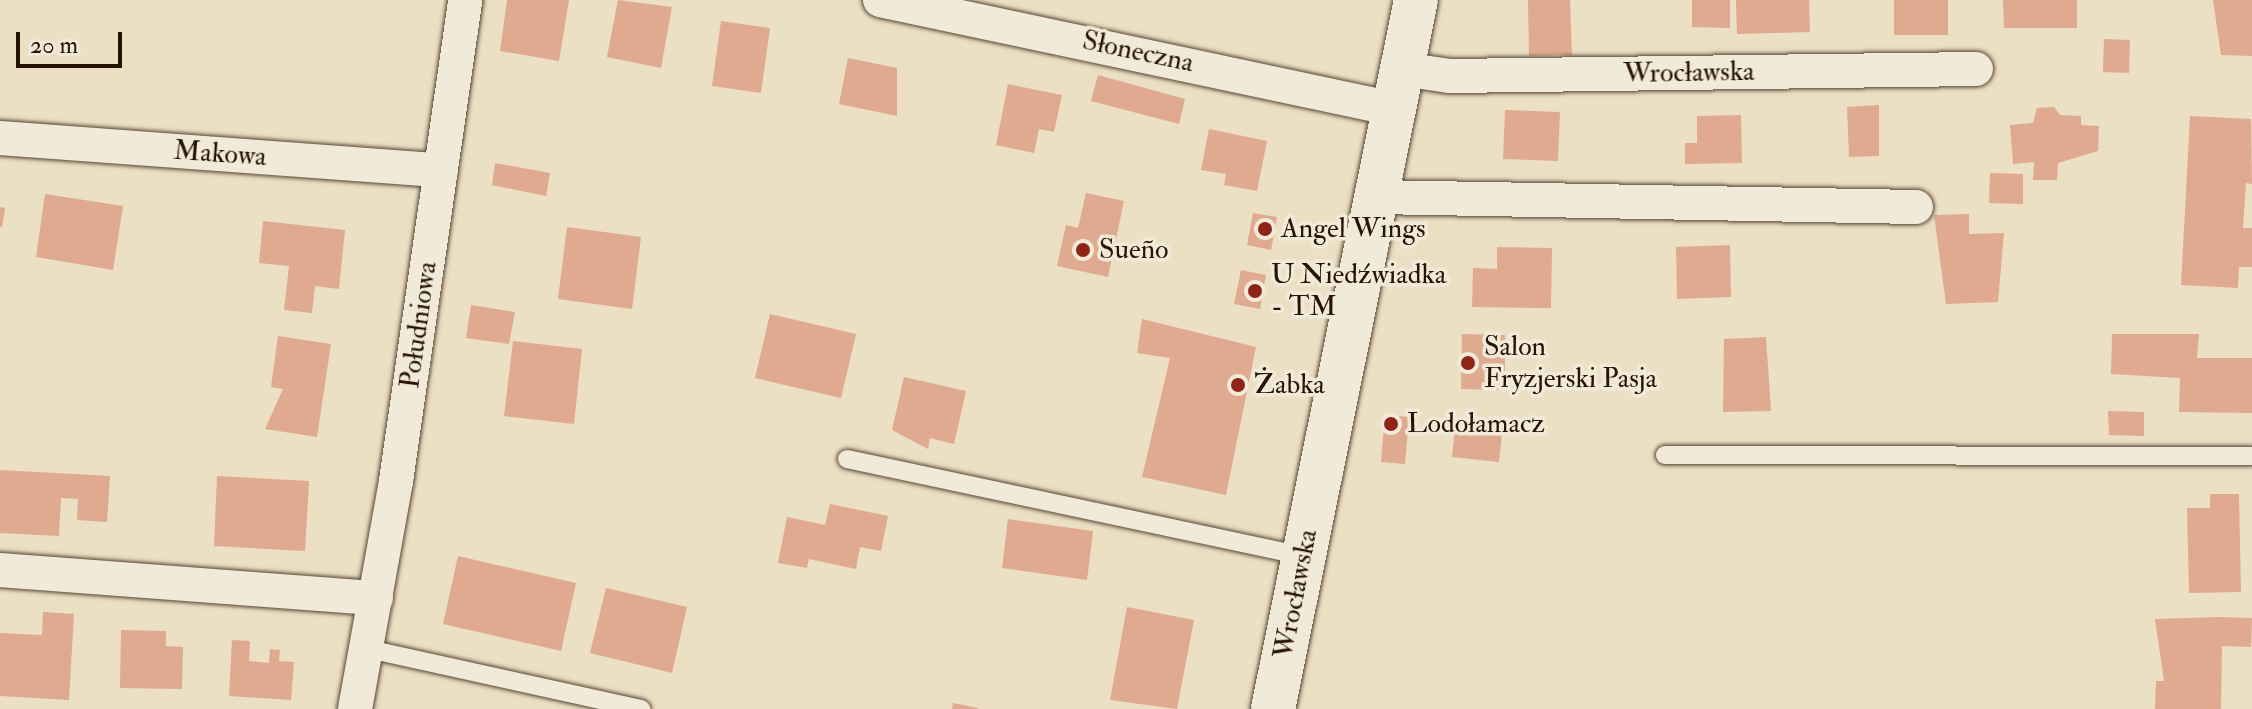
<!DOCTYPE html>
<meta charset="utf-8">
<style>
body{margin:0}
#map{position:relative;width:2252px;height:709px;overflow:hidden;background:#ebdfc4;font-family:"IM FELL Double Pica",serif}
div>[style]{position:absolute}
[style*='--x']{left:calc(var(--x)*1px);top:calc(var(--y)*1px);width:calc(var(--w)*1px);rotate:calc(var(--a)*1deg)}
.building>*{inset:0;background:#dfaa8f}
.roads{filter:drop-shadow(0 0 2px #584632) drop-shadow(0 0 2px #584632)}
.lane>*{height:18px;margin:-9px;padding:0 9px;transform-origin:9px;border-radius:9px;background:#f2ead9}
.street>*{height:34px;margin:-17px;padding:0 17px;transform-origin:17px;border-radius:17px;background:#f2ead9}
.secondary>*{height:44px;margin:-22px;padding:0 22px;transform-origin:22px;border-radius:22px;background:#f2ead9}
.dots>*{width:22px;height:22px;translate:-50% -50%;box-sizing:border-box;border:4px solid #f2ead9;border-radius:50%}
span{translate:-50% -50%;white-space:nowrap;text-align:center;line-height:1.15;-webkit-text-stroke:7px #f2ead9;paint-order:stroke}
.street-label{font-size:28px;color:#271301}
.poi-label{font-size:28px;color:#271301}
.left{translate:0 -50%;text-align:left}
.scale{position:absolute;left:16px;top:32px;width:106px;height:36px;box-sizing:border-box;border:4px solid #271301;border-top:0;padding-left:10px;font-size:24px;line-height:28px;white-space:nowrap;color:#271301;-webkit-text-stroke:6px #f2ead9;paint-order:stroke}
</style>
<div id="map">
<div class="building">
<div style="clip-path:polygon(507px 0,569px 0,559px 61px,500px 51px)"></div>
<div style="clip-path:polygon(618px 0,672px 7px,661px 68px,607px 57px)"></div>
<div style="clip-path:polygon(1528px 0,1570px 0,1572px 55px,1529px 56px)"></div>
<div style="clip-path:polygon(1692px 0,1730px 0,1730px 28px,1692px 27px)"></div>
<div style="clip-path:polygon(1736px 0,1809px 0,1810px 32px,1737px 34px)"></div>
<div style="clip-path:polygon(1894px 0,1948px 0,1948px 35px,1894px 35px)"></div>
<div style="clip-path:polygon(2003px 0,2077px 0,2077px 28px,2004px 28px)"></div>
<div style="clip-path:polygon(2213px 0,2252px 0,2252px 56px,2221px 55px)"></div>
<div style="clip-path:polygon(721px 21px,770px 28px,761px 93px,712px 86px)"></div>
<div style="clip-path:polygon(2104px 39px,2130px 40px,2129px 73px,2103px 72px)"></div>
<div style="clip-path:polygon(848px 58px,897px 68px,897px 116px,839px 104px)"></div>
<div style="clip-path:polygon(1098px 75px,1185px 99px,1179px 124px,1091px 101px)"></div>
<div style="clip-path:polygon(1008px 84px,1062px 95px,1054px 132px,1039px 129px,1034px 153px,996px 145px)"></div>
<div style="clip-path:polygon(1879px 105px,1879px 156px,1849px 157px,1847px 107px)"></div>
<div style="clip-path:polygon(2054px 107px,2060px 115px,2081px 116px,2081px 125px,2099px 126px,2098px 151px,2058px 163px,2057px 180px,2033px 180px,2034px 162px,2013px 164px,2010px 125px,2033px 123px,2037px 108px)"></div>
<div style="clip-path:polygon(1505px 110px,1560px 112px,1558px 161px,1503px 159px)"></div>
<div style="clip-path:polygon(1741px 115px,1742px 163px,1685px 164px,1685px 143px,1697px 143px,1697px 116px)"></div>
<div style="clip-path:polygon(2190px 116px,2251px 119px,2252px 184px,2246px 183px,2243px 228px,2252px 228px,2252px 267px,2239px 267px,2238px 288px,2181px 285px)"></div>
<div style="clip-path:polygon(1209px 129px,1267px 141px,1257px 191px,1224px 185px,1226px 174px,1201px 170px)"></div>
<div style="clip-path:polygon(495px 163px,550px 173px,546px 196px,492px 185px)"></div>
<div style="clip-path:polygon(1990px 173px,2023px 174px,2023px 204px,1989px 203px)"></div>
<div style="clip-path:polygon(1086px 193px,1124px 201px,1108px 277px,1057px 266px,1066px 225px,1078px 228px)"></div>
<div style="clip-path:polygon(45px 194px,123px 206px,113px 270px,36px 257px)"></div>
<div style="clip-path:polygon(0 207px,5px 208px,2px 227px,0 227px)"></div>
<div style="clip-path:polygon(1253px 213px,1277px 217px,1271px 250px,1247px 245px)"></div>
<div style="clip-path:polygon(1969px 214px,1969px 234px,2004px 233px,1998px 302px,1946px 304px,1934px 215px)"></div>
<div style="clip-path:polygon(263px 221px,345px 230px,339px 289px,315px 286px,312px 313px,284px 310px,289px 266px,259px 263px)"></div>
<div style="clip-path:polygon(567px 227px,641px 237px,632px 309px,558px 299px)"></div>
<div style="clip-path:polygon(1730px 245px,1731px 297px,1677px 299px,1676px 247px)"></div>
<div style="clip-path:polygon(1497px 247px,1552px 248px,1551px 308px,1472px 307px,1473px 268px,1497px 269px)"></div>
<div style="clip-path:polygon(1241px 270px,1266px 275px,1260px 309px,1234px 304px)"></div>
<div style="clip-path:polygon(471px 305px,515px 312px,509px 344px,466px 338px)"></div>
<div style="clip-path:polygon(770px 314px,856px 334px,841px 398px,755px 378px)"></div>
<div style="clip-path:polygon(1142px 319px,1256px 347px,1226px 495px,1142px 477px,1170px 358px,1137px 353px)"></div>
<div style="clip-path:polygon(1462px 334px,1505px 335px,1505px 390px,1461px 389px)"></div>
<div style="clip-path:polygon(2112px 334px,2199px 334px,2197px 358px,2252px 358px,2252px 413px,2179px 412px,2180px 378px,2111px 374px)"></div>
<div style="clip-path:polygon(278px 336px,331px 344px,317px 437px,265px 429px,283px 389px,271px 387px)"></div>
<div style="clip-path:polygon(1766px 337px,1771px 411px,1723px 412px,1724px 339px)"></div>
<div style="clip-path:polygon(513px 341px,582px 349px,574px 424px,504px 416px)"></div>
<div style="clip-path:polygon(904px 377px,966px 391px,954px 444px,930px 438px,928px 449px,892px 430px)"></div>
<div style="clip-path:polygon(2108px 411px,2144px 412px,2144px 436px,2109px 435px)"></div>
<div style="clip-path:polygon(1385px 415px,1409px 417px,1405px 464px,1381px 462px)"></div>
<div style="clip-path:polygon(1456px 419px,1503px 424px,1499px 462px,1452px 457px)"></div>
<div style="clip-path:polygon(0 470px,110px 476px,107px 522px,77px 520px,78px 499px,61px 498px,59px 536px,0 533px)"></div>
<div style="clip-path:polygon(217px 476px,309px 481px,305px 551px,214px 546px)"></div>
<div style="clip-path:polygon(2210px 494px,2239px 494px,2241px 592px,2189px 593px,2187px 508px,2210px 508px)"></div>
<div style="clip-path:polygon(830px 504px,888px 516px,881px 551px,860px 547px,856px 569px,809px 559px,807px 568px,778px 563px,787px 517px,825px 525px)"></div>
<div style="clip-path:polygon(1008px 519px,1093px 531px,1087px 580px,1002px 568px)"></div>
<div style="clip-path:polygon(458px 556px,576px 583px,561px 651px,443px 624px)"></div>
<div style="clip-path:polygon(606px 588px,687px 607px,672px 673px,590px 653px)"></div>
<div style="clip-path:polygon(1127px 607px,1194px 620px,1177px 709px,1110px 700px)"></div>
<div style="clip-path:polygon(43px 612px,74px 614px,69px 700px,0 696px,0 633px,42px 635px)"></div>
<div style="clip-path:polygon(2219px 617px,2252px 618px,2251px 647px,2222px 646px,2221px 709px,2155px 709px,2156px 681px,2164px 681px,2155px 619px)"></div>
<div style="clip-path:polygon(121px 630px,166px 631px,166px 646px,183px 647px,182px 689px,120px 688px)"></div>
<div style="clip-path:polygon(232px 640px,250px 641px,249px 661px,269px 663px,270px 649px,280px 650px,279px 661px,294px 662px,291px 700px,229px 696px)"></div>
<div style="clip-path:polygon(953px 703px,978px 708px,978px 709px,952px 709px)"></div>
</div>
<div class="roads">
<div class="lane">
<div style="--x:1665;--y:455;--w:587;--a:0.1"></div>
<div style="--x:847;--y:459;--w:467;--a:12"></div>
<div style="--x:368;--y:649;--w:280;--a:12.4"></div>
</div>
<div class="street">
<div style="--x:880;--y:0;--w:525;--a:11.97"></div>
<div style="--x:1402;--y:69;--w:49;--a:8.3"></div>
<div style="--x:1450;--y:76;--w:526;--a:-0.76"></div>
<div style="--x:0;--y:138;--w:442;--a:4.2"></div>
<div style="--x:1376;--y:197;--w:540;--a:1.06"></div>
<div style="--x:0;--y:570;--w:377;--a:4.3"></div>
<div style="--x:355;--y:709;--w:232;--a:-79.8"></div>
<div style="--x:396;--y:481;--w:486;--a:-81.8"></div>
</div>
<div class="secondary">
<div style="--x:1273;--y:709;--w:723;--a:-78.6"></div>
</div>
</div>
<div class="dots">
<div style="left:1265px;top:229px;background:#8f2418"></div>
<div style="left:1083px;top:250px;background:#8f2418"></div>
<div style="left:1255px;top:291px;background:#8f2418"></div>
<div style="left:1468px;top:363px;background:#8f2418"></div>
<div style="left:1238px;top:385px;background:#8f2418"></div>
<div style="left:1391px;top:424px;background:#8f2418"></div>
</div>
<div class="street-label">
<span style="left:1138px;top:52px;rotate:12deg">Słoneczna</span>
<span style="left:1689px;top:73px;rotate:-1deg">Wrocławska</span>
<span style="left:220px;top:154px;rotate:4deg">Makowa</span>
<span style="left:419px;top:325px;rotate:-82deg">Południowa</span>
<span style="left:1296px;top:594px;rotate:-79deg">Wrocławska</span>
</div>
<div class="poi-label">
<span class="left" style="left:1281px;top:229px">Angel Wings</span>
<span class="left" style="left:1099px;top:250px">Sueño</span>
<span class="left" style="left:1271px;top:291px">U Niedźwiadka<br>- TM</span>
<span class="left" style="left:1484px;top:363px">Salon<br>Fryzjerski Pasja</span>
<span class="left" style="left:1254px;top:385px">Żabka</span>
<span class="left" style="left:1407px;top:424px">Lodołamacz</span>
</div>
<div class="scale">20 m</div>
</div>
